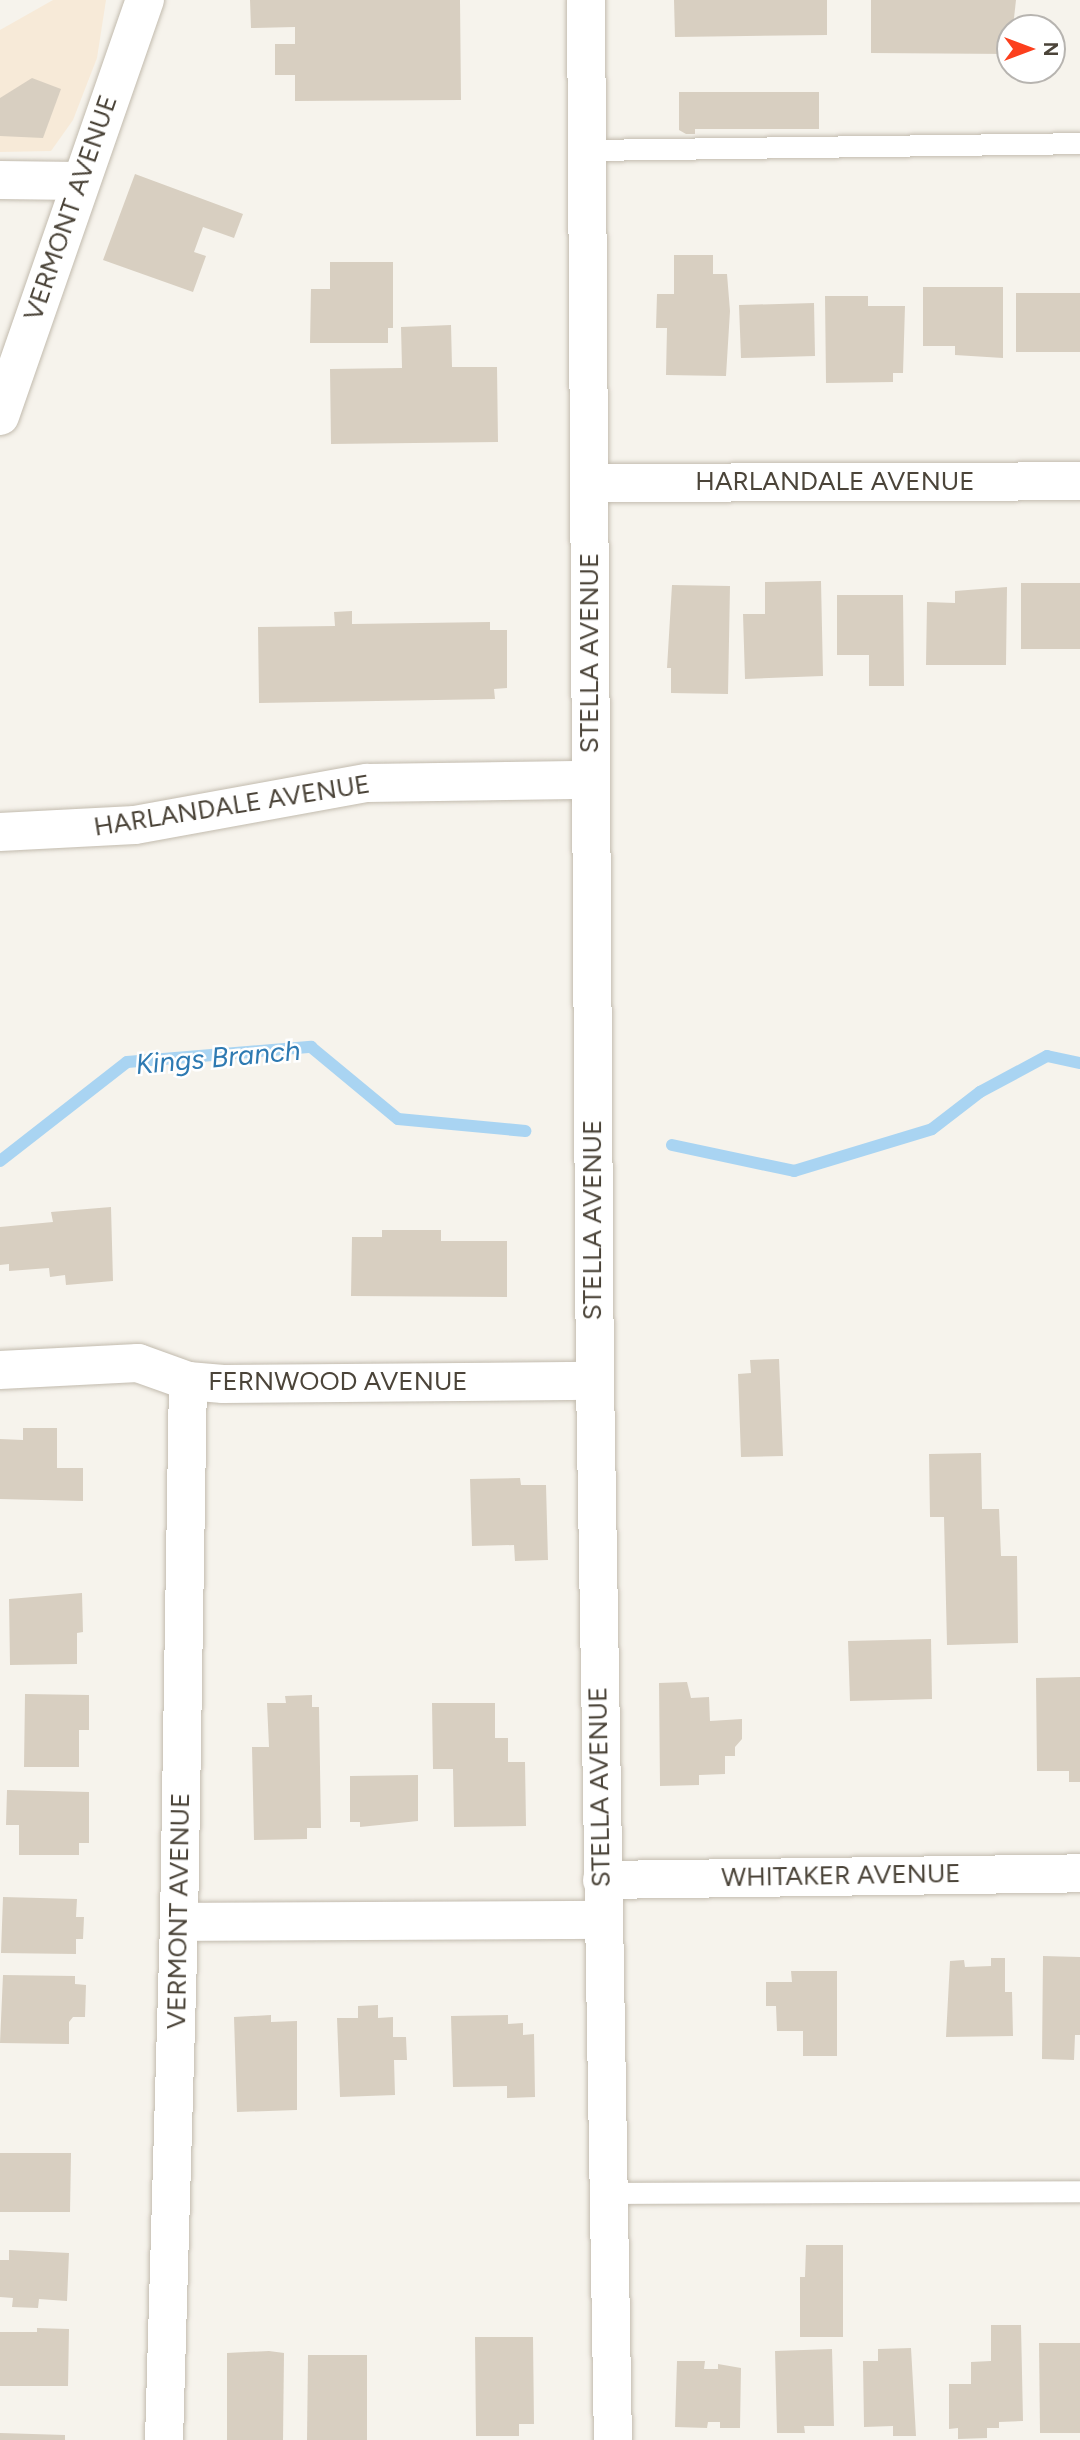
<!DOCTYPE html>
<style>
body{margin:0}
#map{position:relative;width:1080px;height:2440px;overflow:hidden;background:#f6f3ec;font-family:Figtree,sans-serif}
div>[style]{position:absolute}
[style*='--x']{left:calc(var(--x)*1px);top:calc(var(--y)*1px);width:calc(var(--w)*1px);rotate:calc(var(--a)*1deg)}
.commercial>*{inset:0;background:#f7ead8}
.stream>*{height:12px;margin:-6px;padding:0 6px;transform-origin:6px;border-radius:6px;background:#a9d4f2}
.building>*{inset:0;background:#d8cfc1}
.roads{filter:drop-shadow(0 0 2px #c2bbae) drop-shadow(0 0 2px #c2bbae)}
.service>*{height:21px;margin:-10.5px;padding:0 10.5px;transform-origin:10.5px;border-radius:10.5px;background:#fff}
.minor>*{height:38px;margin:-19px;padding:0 19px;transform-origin:19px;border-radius:19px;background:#fff}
span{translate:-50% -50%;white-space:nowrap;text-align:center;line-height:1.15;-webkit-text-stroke:5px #fff;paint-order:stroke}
.street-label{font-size:26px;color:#4b4439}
.water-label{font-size:28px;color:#2e7ab2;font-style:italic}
.north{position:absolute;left:996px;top:14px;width:70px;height:70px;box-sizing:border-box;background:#fff;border:2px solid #b7b4b0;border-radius:50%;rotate:90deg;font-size:19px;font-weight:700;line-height:28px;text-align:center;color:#4b4439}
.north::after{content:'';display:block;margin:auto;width:24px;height:32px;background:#fc3f1d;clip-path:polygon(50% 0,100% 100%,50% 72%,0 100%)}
</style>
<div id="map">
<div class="commercial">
<div style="clip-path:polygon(53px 0,106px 0,97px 58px,73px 120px,51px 151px,0 152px,0 30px)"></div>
</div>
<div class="stream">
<div style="--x:672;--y:1145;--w:125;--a:12"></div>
<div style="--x:794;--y:1171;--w:144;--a:-16.9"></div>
<div style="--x:932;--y:1129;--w:61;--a:-37.6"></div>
<div style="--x:980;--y:1092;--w:76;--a:-28.2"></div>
<div style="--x:1047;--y:1056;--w:34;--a:12"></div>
<div style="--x:0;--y:1161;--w:161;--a:-37.9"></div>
<div style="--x:127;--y:1062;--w:185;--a:-4.7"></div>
<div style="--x:311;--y:1047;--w:113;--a:39.6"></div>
<div style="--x:398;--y:1119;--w:128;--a:5.4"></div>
</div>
<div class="building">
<div style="clip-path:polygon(250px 0,460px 0,461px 100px,295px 101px,295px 75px,275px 75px,275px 44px,295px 44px,295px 27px,251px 28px)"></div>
<div style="clip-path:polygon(674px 0,827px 0,827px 35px,675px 37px)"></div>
<div style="clip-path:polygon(871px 0,1016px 0,1010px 54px,871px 53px)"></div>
<div style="clip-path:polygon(32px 78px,61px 89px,43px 138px,0 136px,0 98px)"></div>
<div style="clip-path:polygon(679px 92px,819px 92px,819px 129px,695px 129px,695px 134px,686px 134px,679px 130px)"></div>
<div style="clip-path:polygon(135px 174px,243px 214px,234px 238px,203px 227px,194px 252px,206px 256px,193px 292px,103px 260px)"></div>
<div style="clip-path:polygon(674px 255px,713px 255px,713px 274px,727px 274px,730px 311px,726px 376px,666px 375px,667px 328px,656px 328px,657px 294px,674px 294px)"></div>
<div style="clip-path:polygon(330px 262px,393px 262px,393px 328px,388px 328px,388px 343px,310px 343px,311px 289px,330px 289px)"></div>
<div style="clip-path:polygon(923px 287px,1003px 287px,1003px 358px,955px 355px,955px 346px,923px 346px)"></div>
<div style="clip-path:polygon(1016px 293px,1080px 293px,1080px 352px,1016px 352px)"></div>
<div style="clip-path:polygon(825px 296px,868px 296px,868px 306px,905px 306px,903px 373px,893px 373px,893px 382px,826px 383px)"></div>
<div style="clip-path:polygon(814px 303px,815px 356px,741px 358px,739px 305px)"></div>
<div style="clip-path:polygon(451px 325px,452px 367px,497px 367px,498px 442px,331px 444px,330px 369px,402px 368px,401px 327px)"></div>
<div style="clip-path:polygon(821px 581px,823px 676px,745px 679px,743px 614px,765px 614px,765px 582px)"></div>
<div style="clip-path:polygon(1021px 583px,1080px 583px,1080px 649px,1021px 649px)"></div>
<div style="clip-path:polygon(672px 585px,730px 586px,728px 694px,671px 693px,671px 668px,667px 668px)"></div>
<div style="clip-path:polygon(1007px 587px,1006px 665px,926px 665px,927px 602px,955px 603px,955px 591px)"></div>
<div style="clip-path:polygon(837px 595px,903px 595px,904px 686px,869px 686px,869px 655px,837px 655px)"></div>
<div style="clip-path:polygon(352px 611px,352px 624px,490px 622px,490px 630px,507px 630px,507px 688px,494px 689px,495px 699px,259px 703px,258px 627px,335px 626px,334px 612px)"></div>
<div style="clip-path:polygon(111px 1207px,113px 1281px,66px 1285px,65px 1275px,50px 1277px,49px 1268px,9px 1271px,9px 1264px,0 1265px,0 1227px,53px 1222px,51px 1212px)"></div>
<div style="clip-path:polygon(382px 1230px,441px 1230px,441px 1241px,507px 1241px,507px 1297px,351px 1296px,352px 1237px,382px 1237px)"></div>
<div style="clip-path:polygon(779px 1359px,783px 1456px,741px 1457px,738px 1374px,751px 1373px,750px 1360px)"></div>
<div style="clip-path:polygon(23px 1428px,57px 1428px,57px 1468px,83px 1468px,83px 1501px,0 1499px,0 1439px,23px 1440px)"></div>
<div style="clip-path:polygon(981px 1453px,982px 1509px,999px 1509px,1001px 1556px,1017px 1556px,1018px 1643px,947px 1645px,944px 1517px,930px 1517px,929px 1454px)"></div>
<div style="clip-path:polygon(520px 1478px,521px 1485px,546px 1485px,548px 1560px,515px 1561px,514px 1545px,472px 1546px,470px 1479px)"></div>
<div style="clip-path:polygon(82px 1593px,83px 1632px,77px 1633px,77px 1664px,10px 1665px,9px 1599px)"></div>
<div style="clip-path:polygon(931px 1639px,932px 1699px,850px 1701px,848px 1641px)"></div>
<div style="clip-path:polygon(1080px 1677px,1080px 1782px,1069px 1782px,1069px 1771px,1037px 1771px,1036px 1678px)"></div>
<div style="clip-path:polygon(687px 1682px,691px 1698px,709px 1697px,710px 1721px,742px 1719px,742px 1739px,735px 1747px,735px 1756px,725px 1756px,725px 1774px,699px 1775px,699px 1785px,660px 1786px,659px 1683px)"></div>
<div style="clip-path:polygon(25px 1694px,89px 1695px,89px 1730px,79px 1730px,79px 1767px,24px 1767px)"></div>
<div style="clip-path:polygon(312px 1695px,312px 1707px,319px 1707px,321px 1828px,307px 1828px,307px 1839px,254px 1840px,252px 1747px,269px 1747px,267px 1703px,286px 1703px,285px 1696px)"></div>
<div style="clip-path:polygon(432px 1703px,495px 1703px,495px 1738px,508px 1738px,508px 1762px,525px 1762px,526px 1826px,454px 1827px,453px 1769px,433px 1769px)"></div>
<div style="clip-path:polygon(418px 1775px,418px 1821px,360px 1827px,360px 1822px,350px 1822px,350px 1776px)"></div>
<div style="clip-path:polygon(7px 1790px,89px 1792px,89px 1843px,79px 1843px,79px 1855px,19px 1855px,19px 1825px,6px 1825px)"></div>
<div style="clip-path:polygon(3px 1897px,77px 1899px,76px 1917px,84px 1917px,83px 1939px,76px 1939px,76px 1954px,1px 1953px)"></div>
<div style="clip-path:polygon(1043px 1956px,1080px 1957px,1080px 2035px,1075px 2035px,1074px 2060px,1042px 2059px)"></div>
<div style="clip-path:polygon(991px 1958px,1005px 1958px,1005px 1992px,1012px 1992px,1013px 2036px,946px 2037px,950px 1961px,964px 1960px,965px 1967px,991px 1966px)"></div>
<div style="clip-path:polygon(791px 1971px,837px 1971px,837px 2056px,803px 2056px,803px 2031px,777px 2031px,776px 2006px,766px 2006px,766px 1982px,792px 1982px)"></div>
<div style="clip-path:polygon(3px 1975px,75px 1976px,75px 1984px,86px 1985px,85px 2017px,73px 2017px,69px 2022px,69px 2044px,0 2043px)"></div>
<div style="clip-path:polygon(378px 2005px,378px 2018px,393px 2017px,393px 2037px,406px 2037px,407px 2060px,394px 2060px,395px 2095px,340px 2097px,337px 2018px,358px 2018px,358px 2006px)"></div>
<div style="clip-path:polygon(271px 2015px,271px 2022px,297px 2021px,297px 2110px,237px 2112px,234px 2017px)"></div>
<div style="clip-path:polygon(508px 2015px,508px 2024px,523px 2023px,523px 2035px,534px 2034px,535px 2097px,507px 2098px,507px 2086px,453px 2087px,451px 2016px)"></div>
<div style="clip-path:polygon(0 2153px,71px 2153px,70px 2212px,0 2212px)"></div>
<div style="clip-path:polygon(806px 2245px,843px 2245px,843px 2337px,800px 2337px,800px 2277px,805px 2277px)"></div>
<div style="clip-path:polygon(9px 2250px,69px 2253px,67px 2301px,39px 2299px,38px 2308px,12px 2307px,13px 2298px,0 2297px,0 2260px,9px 2260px)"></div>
<div style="clip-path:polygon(991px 2325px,1021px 2325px,1023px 2421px,999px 2422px,999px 2428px,987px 2428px,987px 2438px,958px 2439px,958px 2428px,949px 2429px,949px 2384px,971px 2384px,971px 2362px,991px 2361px)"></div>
<div style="clip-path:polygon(37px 2328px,69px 2329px,68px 2386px,0 2386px,0 2332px,37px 2332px)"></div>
<div style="clip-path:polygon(475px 2337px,533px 2337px,534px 2424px,519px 2424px,519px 2436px,476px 2436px)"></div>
<div style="clip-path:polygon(1039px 2343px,1080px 2343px,1080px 2433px,1040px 2433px)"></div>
<div style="clip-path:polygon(911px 2348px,916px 2436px,893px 2436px,893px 2426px,864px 2427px,863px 2361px,878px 2361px,878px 2349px)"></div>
<div style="clip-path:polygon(832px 2349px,834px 2426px,804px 2426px,805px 2433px,777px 2433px,775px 2351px)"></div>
<div style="clip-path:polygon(269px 2351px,284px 2353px,283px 2440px,227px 2440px,227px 2353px)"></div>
<div style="clip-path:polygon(308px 2355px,367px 2355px,367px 2440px,307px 2440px)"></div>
<div style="clip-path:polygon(677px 2361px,705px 2361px,704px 2369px,718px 2369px,718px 2364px,741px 2368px,740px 2428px,720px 2428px,720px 2422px,708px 2422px,707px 2428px,675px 2427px)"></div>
<div style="clip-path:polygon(0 2433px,65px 2435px,65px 2440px,0 2440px)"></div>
</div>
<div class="roads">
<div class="service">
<div style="--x:588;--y:150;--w:492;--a:-0.8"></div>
<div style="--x:606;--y:2193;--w:474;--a:-0.2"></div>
</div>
<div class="minor">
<div style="--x:586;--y:0;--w:1381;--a:89.63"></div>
<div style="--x:595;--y:1381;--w:1059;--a:89.03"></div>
<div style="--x:0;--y:180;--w:79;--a:0.7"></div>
<div style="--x:0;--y:416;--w:441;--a:-70.8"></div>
<div style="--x:589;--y:483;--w:491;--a:-0.2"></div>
<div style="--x:0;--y:832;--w:135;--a:-3"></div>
<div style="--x:135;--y:825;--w:236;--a:-10.3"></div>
<div style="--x:367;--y:783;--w:224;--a:-0.8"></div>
<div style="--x:0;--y:1370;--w:138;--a:-2.9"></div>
<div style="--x:138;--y:1363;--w:53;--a:19.8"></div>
<div style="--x:188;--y:1381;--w:35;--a:5"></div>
<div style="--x:223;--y:1384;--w:372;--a:-0.5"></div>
<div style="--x:602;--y:1880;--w:478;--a:-0.8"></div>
<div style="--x:179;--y:1922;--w:422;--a:-0.3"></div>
<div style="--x:164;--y:2440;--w:518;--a:-88.34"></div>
<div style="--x:179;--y:1922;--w:541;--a:-89.05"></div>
</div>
</div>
<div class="street-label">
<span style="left:71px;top:208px;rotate:-71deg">VERMONT AVENUE</span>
<span style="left:835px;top:482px">HARLANDALE AVENUE</span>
<span style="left:590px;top:653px;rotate:-90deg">STELLA AVENUE</span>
<span style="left:232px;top:806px;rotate:-9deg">HARLANDALE AVENUE</span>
<span style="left:593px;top:1220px;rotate:-90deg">STELLA AVENUE</span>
<span style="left:338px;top:1382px">FERNWOOD AVENUE</span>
<span style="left:600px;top:1787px;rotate:-91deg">STELLA AVENUE</span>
<span style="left:841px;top:1876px;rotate:-1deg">WHITAKER AVENUE</span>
<span style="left:179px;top:1911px;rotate:-89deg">VERMONT AVENUE</span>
</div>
<div class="water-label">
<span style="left:218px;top:1057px;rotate:-5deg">Kings Branch</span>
</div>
<div class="north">N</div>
</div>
